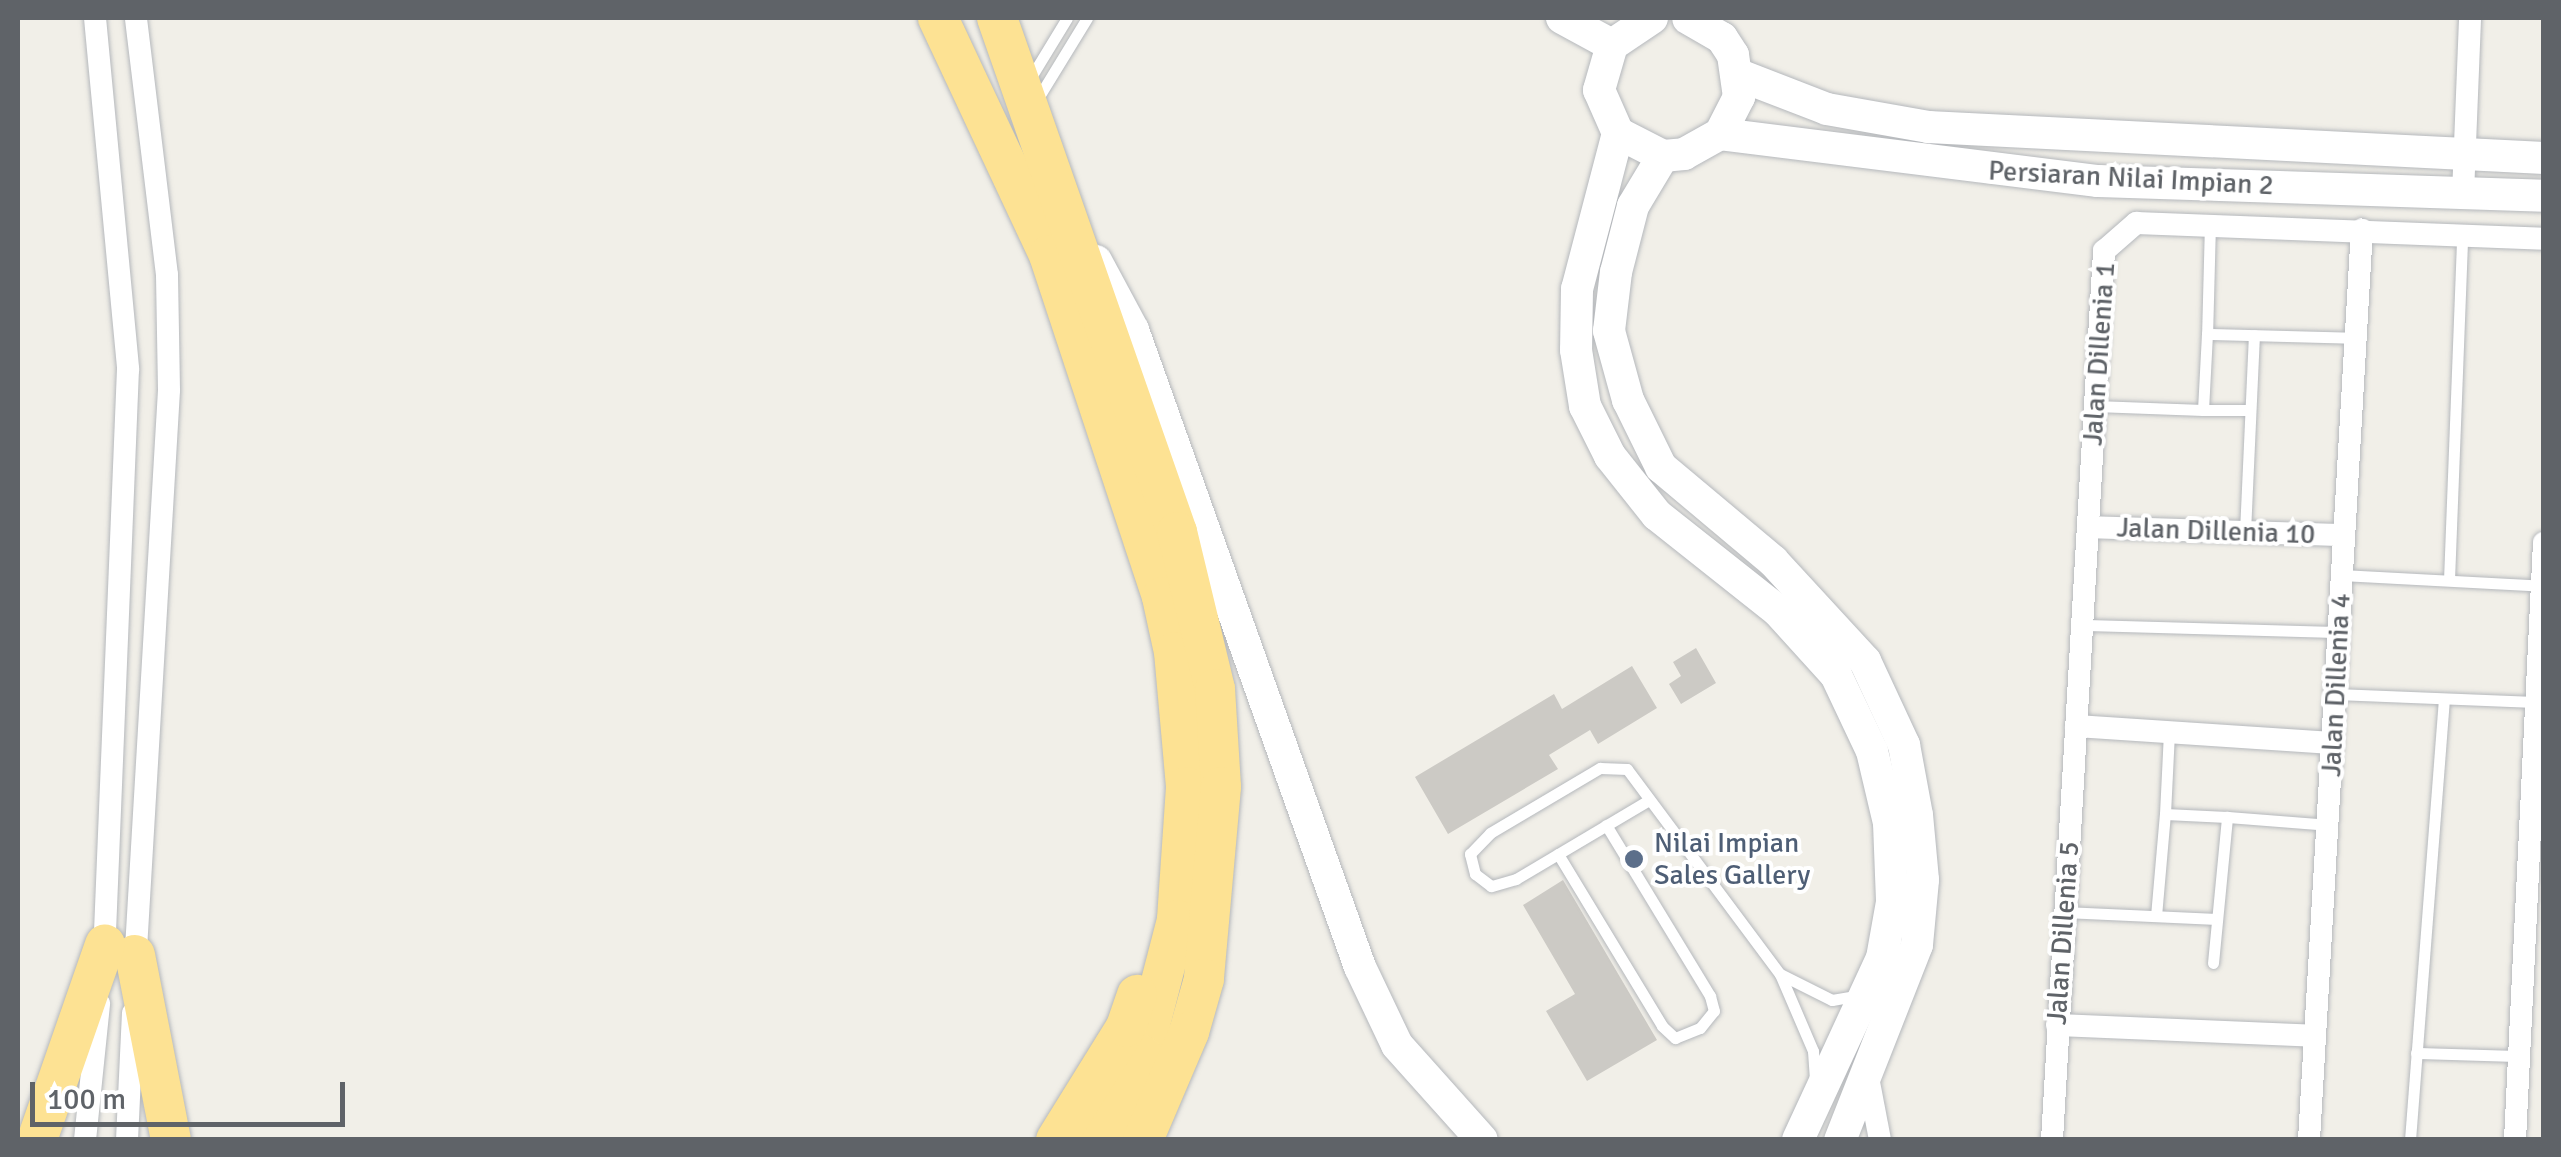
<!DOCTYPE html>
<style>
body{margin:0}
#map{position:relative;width:2561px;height:1157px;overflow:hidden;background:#f1efe8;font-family:Signika,sans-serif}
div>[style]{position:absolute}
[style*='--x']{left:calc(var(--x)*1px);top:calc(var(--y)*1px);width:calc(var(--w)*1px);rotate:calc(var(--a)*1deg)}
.building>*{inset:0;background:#cccac5}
.roads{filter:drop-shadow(0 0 2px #b5b8bc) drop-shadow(0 0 2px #b5b8bc)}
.lane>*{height:11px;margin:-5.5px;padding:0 5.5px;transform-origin:5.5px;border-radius:5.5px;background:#fff}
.street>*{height:22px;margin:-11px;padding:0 11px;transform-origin:11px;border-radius:11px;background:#fff}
.secondary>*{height:32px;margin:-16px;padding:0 16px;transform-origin:16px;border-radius:16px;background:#fff}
.highway>*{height:40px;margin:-20px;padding:0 20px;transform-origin:20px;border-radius:20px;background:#fde293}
.dots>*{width:28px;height:28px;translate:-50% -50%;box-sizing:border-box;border:5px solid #fff;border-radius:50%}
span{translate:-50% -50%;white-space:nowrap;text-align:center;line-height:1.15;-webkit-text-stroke:8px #fff;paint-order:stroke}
.street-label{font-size:28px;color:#5f6368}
.service-label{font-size:28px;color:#4e5e75}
.left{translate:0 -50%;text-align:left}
.frame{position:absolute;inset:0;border:20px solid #5f6368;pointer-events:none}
.scale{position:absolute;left:30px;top:1082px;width:315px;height:45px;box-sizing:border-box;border:5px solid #5f6368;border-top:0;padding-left:12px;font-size:30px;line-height:35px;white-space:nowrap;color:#5f6368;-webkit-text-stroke:8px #fff;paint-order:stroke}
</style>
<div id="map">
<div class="building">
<div style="clip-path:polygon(1696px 648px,1716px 683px,1681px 704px,1669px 684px,1681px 676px,1673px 662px)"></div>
<div style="clip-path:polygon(1632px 666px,1657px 708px,1598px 744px,1590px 730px,1549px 755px,1558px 769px,1448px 834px,1415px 777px,1554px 694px,1562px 709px)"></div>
<div style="clip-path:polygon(1563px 880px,1657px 1040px,1587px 1081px,1546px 1011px,1575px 994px,1523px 905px)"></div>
</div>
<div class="roads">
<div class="lane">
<div style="--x:1028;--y:82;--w:75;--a:-58.6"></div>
<div style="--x:1035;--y:103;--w:100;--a:-58.5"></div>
<div style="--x:2210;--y:223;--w:111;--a:91.5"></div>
<div style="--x:2207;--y:334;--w:149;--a:1.5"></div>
<div style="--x:2095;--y:406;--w:108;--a:2.1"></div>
<div style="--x:2203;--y:410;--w:76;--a:-87"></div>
<div style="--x:2203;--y:410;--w:46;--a:0"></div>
<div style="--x:2245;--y:532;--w:197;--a:-87.4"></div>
<div style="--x:2342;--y:575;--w:200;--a:3.1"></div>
<div style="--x:2449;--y:580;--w:344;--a:-87.8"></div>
<div style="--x:2083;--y:625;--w:256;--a:1.6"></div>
<div style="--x:2335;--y:694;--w:201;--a:2.3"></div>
<div style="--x:2169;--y:732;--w:82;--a:92.8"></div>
<div style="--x:2165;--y:814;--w:62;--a:2.8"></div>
<div style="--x:1649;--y:800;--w:155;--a:149.3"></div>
<div style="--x:1516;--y:879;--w:26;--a:164"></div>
<div style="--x:1491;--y:886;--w:20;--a:-143"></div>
<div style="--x:1475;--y:874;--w:21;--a:-104"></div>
<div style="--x:1470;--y:854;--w:29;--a:-46"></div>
<div style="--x:1490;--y:833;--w:128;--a:-30.6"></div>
<div style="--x:1600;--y:768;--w:27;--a:2"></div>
<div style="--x:1627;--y:769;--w:256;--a:53.3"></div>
<div style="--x:1780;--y:974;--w:84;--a:66.8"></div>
<div style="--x:1813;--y:1051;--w:26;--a:86"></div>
<div style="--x:1558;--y:854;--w:201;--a:58.8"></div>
<div style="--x:1662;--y:1026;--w:18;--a:43"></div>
<div style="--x:1675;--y:1038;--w:27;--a:-22"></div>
<div style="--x:1700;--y:1028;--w:22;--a:-51"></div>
<div style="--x:1714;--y:1011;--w:16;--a:-105"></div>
<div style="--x:1710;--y:996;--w:200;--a:-121.3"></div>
<div style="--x:2064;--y:912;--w:153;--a:2.6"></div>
<div style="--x:2156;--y:916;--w:102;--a:-85"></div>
<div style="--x:2213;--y:963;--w:147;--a:-84.5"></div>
<div style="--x:2227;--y:817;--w:101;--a:4.5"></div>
<div style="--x:1780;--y:974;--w:58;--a:26.6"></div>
<div style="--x:1832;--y:1000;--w:27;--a:-10"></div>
<div style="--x:2416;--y:1053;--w:103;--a:1.7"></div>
<div style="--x:2410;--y:1140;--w:441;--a:-85.6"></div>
</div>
<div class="street">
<div style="--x:95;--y:18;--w:353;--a:84.6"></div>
<div style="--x:128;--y:369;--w:588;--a:92.34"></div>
<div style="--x:2463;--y:194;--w:176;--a:-87.7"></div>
<div style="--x:2088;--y:527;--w:256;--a:1.8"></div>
<div style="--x:2076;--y:726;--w:257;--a:3.8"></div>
<div style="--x:135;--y:966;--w:577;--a:-86.62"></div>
<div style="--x:169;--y:390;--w:115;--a:-91"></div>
<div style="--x:167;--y:275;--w:259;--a:-96.9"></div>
<div style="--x:2057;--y:1025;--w:258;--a:2.4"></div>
<div style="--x:1868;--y:1077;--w:64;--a:79.2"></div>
<div style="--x:85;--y:1140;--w:137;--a:-84.1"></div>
<div style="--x:127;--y:1140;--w:127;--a:-87.3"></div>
<div style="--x:2052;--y:1140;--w:891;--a:-86.65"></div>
<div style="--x:2104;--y:251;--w:43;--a:-41.2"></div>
<div style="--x:2136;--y:223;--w:408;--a:2.2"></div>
<div style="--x:2309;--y:1140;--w:912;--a:-86.67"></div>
<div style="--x:2515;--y:1140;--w:598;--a:-87.22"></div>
</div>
<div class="secondary">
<div style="--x:1562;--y:18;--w:57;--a:28.4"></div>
<div style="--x:1652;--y:18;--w:48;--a:146"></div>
<div style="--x:1612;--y:45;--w:47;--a:106.1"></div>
<div style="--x:1599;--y:90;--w:47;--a:66.2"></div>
<div style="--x:1618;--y:133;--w:51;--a:27.1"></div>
<div style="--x:1663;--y:156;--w:21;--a:-5"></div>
<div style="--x:1684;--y:154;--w:41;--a:-29.1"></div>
<div style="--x:1720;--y:134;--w:42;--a:-62.8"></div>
<div style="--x:1739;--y:97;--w:42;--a:-98.1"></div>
<div style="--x:1733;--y:55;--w:20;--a:-123"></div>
<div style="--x:1722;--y:38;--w:39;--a:-150"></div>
<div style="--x:1739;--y:75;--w:94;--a:21.1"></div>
<div style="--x:1827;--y:109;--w:103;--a:10.1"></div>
<div style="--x:1928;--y:127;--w:617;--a:2.88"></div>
<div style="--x:1618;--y:133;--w:161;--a:104.7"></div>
<div style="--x:1577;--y:289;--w:61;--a:90.9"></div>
<div style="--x:1576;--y:350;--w:57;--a:80.9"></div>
<div style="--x:1585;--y:406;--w:56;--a:63.4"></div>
<div style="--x:1610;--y:456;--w:75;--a:51.5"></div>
<div style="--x:1657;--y:515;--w:154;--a:38.4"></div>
<div style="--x:1778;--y:611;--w:86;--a:47.8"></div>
<div style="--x:1836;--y:675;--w:84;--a:64.7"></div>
<div style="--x:1872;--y:751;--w:74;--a:76.7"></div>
<div style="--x:1889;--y:823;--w:79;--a:87.8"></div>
<div style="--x:1892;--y:902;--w:57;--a:100.1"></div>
<div style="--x:1882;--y:958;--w:200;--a:114.8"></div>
<div style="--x:1720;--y:134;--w:381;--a:7.1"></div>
<div style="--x:2098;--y:181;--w:446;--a:1.9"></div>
<div style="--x:1663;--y:156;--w:58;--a:121"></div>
<div style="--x:1633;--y:206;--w:68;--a:104.4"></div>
<div style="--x:1616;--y:272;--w:59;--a:96.8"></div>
<div style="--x:1609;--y:331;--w:72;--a:74.6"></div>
<div style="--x:1628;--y:400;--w:75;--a:63.8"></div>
<div style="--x:1661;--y:467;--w:146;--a:40"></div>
<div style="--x:1773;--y:561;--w:136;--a:47.4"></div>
<div style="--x:1865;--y:661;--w:93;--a:65.1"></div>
<div style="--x:1904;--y:745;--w:71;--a:79.5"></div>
<div style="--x:1917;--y:815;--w:65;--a:84.7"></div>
<div style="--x:1923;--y:880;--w:65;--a:95.3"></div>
<div style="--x:1917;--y:945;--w:210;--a:111.5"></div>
<div style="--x:1096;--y:261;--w:78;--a:61.8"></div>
<div style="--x:1133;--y:330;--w:676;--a:70.39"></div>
<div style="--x:1360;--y:967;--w:86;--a:64.6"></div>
<div style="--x:1397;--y:1045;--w:127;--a:48.2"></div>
</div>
<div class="highway">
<div style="--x:938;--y:18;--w:262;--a:64.9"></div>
<div style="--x:1049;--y:255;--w:360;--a:71.7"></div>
<div style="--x:1162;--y:597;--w:56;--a:77.7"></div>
<div style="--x:1174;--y:652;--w:136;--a:84.9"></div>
<div style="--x:1186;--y:787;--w:133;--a:93.9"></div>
<div style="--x:1177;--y:920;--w:139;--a:104.5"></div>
<div style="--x:1142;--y:1055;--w:95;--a:116.3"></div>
<div style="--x:997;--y:18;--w:545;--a:70.7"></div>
<div style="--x:1177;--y:532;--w:162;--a:76.4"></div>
<div style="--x:1215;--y:689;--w:98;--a:86.5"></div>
<div style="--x:1221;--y:787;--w:193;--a:95.1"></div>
<div style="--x:1204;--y:979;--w:55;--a:105.8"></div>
<div style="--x:1189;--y:1032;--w:117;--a:113.1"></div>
<div style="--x:135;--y:955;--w:188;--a:79"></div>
<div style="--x:37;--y:1140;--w:207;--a:-70.8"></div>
<div style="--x:1056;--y:1140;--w:133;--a:-58.2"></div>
<div style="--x:1126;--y:1027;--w:34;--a:-71"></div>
</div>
</div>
<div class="dots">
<div style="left:1634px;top:859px;background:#5c6f8a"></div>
</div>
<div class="street-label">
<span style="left:2131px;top:178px;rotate:3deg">Persiaran Nilai Impian 2</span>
<span style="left:2099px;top:354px;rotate:-86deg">Jalan Dillenia 1</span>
<span style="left:2216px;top:531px;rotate:2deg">Jalan Dillenia 10</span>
<span style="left:2336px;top:685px;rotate:-87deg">Jalan Dillenia 4</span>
<span style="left:2063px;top:933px;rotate:-86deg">Jalan Dillenia 5</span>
</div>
<div class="service-label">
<span class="left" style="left:1654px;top:859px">Nilai Impian<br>Sales Gallery</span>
</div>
<div class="frame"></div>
<div class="scale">100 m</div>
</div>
